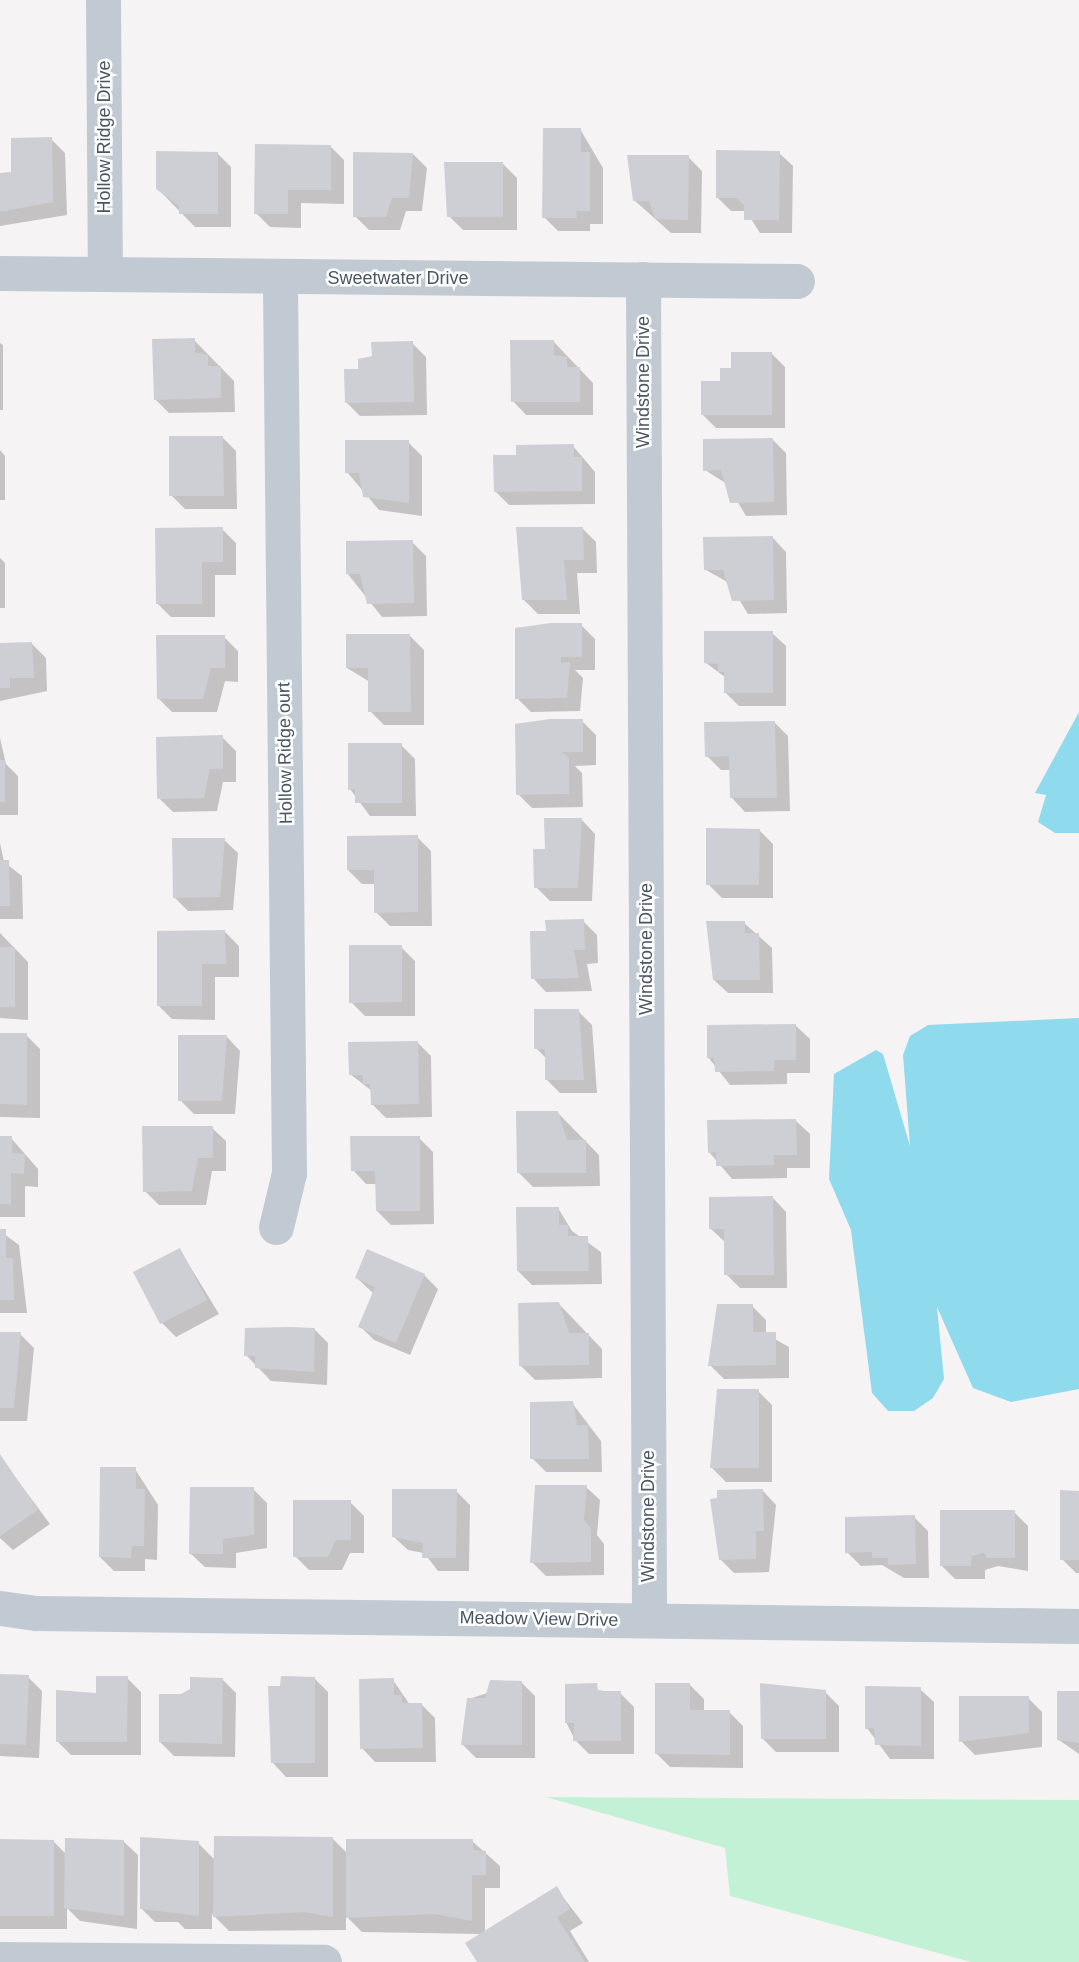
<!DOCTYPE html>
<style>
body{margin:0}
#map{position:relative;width:1079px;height:1962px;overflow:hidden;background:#f5f3f3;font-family:Helvetica,sans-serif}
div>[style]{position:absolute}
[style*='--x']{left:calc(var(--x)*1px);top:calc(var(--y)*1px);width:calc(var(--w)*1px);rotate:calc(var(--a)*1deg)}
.green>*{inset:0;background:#c3f1d5}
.water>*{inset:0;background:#90daee}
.shadow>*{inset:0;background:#0003}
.building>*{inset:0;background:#cdcfd5}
.street>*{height:35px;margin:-17.5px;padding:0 17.5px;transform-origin:17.5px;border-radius:17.5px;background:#c1cad2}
span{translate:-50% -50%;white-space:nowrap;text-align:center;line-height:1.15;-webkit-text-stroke:5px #fff;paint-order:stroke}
.street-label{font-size:18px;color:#4a5661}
</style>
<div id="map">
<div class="green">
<div style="clip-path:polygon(546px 1797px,1079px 1800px,1079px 1962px,971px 1962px,730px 1896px,725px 1848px)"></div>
</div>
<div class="water">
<div style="clip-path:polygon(1079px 712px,1079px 833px,1055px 833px,1038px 822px,1046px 795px,1035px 793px)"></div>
<div style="clip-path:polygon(1079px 1018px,1079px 1389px,1011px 1402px,973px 1388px,937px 1307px,944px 1379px,933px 1398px,914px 1411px,888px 1411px,872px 1393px,851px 1230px,829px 1179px,834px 1074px,876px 1050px,883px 1054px,910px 1146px,903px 1055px,910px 1036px,928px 1025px)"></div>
</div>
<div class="shadow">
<div style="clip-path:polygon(580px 129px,603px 168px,603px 224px,590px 224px,590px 231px,558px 231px,544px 217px)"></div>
<div style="clip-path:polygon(51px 139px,65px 153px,67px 215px,0 226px,0 174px,13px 174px)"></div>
<div style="clip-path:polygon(330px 146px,344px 160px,344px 204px,301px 203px,301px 228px,270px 227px,256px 213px)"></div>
<div style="clip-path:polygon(217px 153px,231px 167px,231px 227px,195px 227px,157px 188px)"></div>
<div style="clip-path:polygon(779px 153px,793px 166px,792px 233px,760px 233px,746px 211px,731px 211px,717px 197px)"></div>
<div style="clip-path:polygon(413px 154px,427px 168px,422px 211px,406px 211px,400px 230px,369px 230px,355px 216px)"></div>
<div style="clip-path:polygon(629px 157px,688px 157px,702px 171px,701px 233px,671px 233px,634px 200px)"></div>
<div style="clip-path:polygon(503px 164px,517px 178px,517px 230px,463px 230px,449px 216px)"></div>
<div style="clip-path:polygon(194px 340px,234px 381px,235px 412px,169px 413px,155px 399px)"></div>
<div style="clip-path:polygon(553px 341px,593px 383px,593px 415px,526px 415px,513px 401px)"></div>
<div style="clip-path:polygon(0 343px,3px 345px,3px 410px,0 410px)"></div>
<div style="clip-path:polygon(412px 343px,426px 357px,427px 415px,360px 416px,346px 402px,359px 371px,373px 358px)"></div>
<div style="clip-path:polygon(771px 353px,785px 367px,785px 428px,716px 428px,702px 414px,722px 382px,733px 370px)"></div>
<div style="clip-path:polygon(222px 437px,236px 451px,237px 509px,185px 509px,171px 495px)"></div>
<div style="clip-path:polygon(772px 439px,786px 453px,787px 515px,746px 516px,727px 484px,705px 470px)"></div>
<div style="clip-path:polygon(408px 442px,422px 456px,422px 516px,379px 510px,347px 472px)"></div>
<div style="clip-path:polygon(573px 446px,595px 472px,595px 504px,509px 505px,495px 491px,518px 457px)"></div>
<div style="clip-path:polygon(0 450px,5px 456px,5px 500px,0 500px)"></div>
<div style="clip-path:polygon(582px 528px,596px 542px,597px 573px,577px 573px,580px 614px,538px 614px,524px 600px)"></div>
<div style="clip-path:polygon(222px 529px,236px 543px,236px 575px,215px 575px,215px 617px,171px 617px,157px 603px)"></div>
<div style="clip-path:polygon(773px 538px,786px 552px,787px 613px,748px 614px,729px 583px,706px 570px)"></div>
<div style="clip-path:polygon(412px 542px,426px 556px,427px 616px,382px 617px,347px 573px)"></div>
<div style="clip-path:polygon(0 558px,5px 563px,5px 608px,0 608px)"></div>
<div style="clip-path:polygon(581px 625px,595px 639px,595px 670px,575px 670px,583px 678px,580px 711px,531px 712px,517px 698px)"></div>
<div style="clip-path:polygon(772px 633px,786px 646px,786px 706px,739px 706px,725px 692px,725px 677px,706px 663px)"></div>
<div style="clip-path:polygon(410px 636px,424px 650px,424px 725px,384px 725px,370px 711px,370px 682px,347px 668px)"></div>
<div style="clip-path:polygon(224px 637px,238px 651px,238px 682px,225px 681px,217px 712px,172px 712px,158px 698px)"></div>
<div style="clip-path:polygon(0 644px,32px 644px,46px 658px,47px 691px,0 701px)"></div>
<div style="clip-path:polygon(582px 721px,596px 735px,596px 765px,575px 766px,582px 773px,583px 807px,532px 808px,518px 794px)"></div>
<div style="clip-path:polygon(774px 722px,788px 736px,790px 811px,745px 812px,732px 798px,731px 770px,721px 770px,707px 756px)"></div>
<div style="clip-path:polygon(222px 737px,236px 751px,236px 782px,223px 782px,217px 811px,173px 812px,159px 798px)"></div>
<div style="clip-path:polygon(0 738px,6px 764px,18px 776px,18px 815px,0 815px)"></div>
<div style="clip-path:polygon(401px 745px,415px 759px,416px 816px,370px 816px,350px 789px)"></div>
<div style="clip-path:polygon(582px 820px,595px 834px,592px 901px,550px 901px,536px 887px)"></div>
<div style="clip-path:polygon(759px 830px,773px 844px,773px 898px,722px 898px,708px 884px)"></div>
<div style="clip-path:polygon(417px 837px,431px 851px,432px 926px,390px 926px,376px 912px,376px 884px,362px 884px,348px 870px)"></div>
<div style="clip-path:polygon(224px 840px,238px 853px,233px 910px,188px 911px,174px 897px)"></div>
<div style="clip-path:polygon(0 843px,4px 862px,22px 876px,23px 919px,0 919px)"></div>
<div style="clip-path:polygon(583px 921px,597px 935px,598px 963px,587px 964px,592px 991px,546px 992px,533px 978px,547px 932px)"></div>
<div style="clip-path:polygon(744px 923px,772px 948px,773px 993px,728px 993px,714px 980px)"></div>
<div style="clip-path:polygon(225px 932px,239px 946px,239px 977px,215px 977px,215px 1020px,172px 1019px,159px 1006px)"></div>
<div style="clip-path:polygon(0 933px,28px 962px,28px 1020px,0 1018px)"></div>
<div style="clip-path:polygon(401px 947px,415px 961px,415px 1016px,365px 1016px,351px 1002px)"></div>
<div style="clip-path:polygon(578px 1011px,592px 1025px,597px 1093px,560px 1093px,546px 1079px,546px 1058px,536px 1048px)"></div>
<div style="clip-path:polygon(796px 1026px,810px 1039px,810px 1073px,787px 1073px,787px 1084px,730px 1085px,708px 1057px)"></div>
<div style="clip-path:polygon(0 1035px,26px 1035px,40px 1049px,40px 1118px,0 1117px)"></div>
<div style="clip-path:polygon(227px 1037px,240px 1051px,235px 1114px,194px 1114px,180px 1100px)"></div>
<div style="clip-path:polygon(417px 1042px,431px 1056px,432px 1117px,386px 1118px,372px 1104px,372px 1091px,350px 1074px)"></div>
<div style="clip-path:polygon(557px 1112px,599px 1155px,600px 1186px,533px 1187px,519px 1173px)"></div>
<div style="clip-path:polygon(796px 1121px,810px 1134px,810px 1168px,787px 1168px,787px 1178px,732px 1179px,709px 1152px)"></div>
<div style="clip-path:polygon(212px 1128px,226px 1141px,226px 1171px,212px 1171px,206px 1205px,159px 1205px,145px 1191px)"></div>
<div style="clip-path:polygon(0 1138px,11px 1138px,38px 1169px,38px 1187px,25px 1186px,25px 1217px,0 1217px)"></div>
<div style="clip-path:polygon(419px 1138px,433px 1152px,434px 1224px,391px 1225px,377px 1211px,377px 1184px,366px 1184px,353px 1170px)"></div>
<div style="clip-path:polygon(773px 1198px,786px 1212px,787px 1288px,740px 1288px,726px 1274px,725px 1242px,711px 1229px)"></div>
<div style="clip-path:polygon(558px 1208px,572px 1231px,601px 1252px,602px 1284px,532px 1285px,518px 1271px)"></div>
<div style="clip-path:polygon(0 1231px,19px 1245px,27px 1313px,0 1313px)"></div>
<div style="clip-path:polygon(180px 1250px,219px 1314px,176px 1337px,162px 1323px)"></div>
<div style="clip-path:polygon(424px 1275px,438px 1289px,410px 1355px,374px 1340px,360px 1326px,374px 1294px,357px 1278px)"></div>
<div style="clip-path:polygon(559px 1304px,602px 1349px,602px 1378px,535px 1380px,521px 1366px)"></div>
<div style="clip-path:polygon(752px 1306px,766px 1320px,766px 1334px,789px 1347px,789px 1378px,724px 1379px,710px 1365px)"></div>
<div style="clip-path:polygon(314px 1329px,328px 1343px,327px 1385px,271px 1381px,246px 1355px)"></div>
<div style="clip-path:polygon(0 1334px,20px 1334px,34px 1348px,27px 1421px,0 1421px)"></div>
<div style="clip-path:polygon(758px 1391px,772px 1405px,772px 1482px,726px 1482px,712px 1468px)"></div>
<div style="clip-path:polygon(572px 1403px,601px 1441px,602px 1472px,546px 1472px,532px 1458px)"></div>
<div style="clip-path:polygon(0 1457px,50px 1524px,13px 1550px,0 1538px)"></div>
<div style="clip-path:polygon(135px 1469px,158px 1505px,157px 1560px,145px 1559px,145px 1571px,114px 1571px,100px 1557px)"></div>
<div style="clip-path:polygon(586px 1487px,600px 1500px,597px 1535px,604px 1544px,604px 1575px,546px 1576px,532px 1562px,532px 1531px)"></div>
<div style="clip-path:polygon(253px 1489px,267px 1503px,267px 1548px,236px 1553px,236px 1568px,205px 1567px,191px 1554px)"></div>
<div style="clip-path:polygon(456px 1491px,470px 1505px,469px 1571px,438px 1571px,424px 1553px,408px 1550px,394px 1537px)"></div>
<div style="clip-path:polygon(763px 1491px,776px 1505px,769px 1572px,734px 1573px,720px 1559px)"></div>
<div style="clip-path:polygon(1079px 1492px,1079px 1573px,1076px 1573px,1062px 1559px)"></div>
<div style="clip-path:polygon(350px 1502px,364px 1516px,364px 1553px,350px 1553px,342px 1570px,309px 1570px,295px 1556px)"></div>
<div style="clip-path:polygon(1014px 1512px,1028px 1526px,1028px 1571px,998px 1566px,985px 1570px,985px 1579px,955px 1579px,941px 1565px)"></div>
<div style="clip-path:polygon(914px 1517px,928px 1531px,929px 1578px,904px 1578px,882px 1565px,861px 1566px,847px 1552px)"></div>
<div style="clip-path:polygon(0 1675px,28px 1677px,42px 1691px,39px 1758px,0 1756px)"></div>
<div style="clip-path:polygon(127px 1678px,141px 1692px,141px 1755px,71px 1755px,58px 1742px,98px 1695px)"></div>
<div style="clip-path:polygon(314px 1678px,328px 1692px,328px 1777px,286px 1777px,273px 1763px,282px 1688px)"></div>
<div style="clip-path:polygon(222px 1679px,236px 1693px,235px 1757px,174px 1756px,160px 1742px)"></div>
<div style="clip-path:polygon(393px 1680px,410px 1705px,422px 1705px,435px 1718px,436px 1762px,375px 1762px,362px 1748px)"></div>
<div style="clip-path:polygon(521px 1682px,535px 1696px,535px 1758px,476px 1758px,462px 1744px,469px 1699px)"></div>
<div style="clip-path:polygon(690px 1685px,704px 1699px,704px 1712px,729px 1712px,743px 1726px,743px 1768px,670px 1767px,656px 1753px)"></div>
<div style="clip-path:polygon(566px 1686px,620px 1693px,634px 1707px,634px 1754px,589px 1754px,575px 1740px,566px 1722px)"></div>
<div style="clip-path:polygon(920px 1689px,934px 1702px,934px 1759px,890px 1759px,867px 1728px)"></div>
<div style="clip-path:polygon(825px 1692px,839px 1706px,839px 1752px,776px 1752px,763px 1739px)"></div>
<div style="clip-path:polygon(1079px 1696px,1079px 1754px,1059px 1740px)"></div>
<div style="clip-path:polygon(1028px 1698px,1042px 1712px,1042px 1747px,975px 1755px,961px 1741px)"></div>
<div style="clip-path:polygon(332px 1838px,348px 1854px,472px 1841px,500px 1866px,500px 1888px,485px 1888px,485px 1933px,556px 1888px,583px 1923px,570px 1931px,589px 1962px,479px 1962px,482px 1934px,362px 1932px,346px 1916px,346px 1930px,229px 1931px,212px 1914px,212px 1929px,185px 1929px,178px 1922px,155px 1922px,141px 1908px,198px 1843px,215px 1860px)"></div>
<div style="clip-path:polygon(0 1841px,54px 1842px,66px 1854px,124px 1842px,138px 1855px,137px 1929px,80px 1921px,67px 1908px,67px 1929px,0 1929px)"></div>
</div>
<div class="building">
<div style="clip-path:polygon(543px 128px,581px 128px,581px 152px,590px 152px,590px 211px,576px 211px,577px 218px,542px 218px)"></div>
<div style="clip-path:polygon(52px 137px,53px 202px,0 212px,0 173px,11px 172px,11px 138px)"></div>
<div style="clip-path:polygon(255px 144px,331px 145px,331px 190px,288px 190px,288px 214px,254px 214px)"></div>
<div style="clip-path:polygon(716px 150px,780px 151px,779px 220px,744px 220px,744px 205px,737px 198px,716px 198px)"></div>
<div style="clip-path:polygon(156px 151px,218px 152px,218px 214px,179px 214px,179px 206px,156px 189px)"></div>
<div style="clip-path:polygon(353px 152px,413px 153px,409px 198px,392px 198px,386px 217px,353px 217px)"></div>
<div style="clip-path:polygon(627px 155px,689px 155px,688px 220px,655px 219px,649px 201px,633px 201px)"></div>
<div style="clip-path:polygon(444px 162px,503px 162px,503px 217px,447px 217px)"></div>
<div style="clip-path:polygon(195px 338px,195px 352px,208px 355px,208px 366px,221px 366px,221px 398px,154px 400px,152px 339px)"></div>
<div style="clip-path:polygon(510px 340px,554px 340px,554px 355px,567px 357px,567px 367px,580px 367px,580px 402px,511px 402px)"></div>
<div style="clip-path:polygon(413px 341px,414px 402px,345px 403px,344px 369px,358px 369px,358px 359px,372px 356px,371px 342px)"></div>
<div style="clip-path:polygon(731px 352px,772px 352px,772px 415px,701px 415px,701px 381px,720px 381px,720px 368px,731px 368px)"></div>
<div style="clip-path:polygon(169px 436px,223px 436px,224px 496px,169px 496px)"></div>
<div style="clip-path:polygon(773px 438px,774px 502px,730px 503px,721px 470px,703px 471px,703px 439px)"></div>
<div style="clip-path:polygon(345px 440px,409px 440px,409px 503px,363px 497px,359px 473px,345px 473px)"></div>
<div style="clip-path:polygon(574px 444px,574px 457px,582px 457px,582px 491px,494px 492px,493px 455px,516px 455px,516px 445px)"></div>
<div style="clip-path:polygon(223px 527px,223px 562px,202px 562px,202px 604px,156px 604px,155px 528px)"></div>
<div style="clip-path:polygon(516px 527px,583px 527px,584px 560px,564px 560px,567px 600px,522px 600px)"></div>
<div style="clip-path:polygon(773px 536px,774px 600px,732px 601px,723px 570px,704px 570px,703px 537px)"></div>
<div style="clip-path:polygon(413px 540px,414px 603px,367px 604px,360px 574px,346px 574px,346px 541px)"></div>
<div style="clip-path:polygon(551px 623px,582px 623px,582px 657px,561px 657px,561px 663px,570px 662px,567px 698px,515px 699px,515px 628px)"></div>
<div style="clip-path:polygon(704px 631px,773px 631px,773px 693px,724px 693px,724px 672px,718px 672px,718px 664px,704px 663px)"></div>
<div style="clip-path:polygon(346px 634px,410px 634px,411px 712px,368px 712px,368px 668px,346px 668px)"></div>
<div style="clip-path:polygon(156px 635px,225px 635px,225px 668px,211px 668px,203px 699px,157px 699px)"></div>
<div style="clip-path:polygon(32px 642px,34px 678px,10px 678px,10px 688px,0 688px,0 643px)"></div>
<div style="clip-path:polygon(550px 719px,583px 719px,583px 752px,562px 752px,569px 758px,569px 794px,516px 795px,515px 724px)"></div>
<div style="clip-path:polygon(775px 721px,777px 798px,730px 798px,729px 756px,705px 757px,704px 722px)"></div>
<div style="clip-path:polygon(223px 735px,223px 769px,210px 769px,204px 798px,157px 799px,156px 737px)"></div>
<div style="clip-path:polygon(348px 743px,402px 743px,402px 803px,355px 803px,355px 789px,348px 790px)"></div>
<div style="clip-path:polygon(0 760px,5px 760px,5px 802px,0 802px)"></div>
<div style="clip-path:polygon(544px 818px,582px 818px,578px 888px,534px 888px,533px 849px,545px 849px)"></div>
<div style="clip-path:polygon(706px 828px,760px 829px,759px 885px,706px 885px)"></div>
<div style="clip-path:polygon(418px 835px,418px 912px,374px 913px,374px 870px,347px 870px,347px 836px)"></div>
<div style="clip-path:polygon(172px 838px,225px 838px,220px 897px,173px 898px)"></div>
<div style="clip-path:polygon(0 860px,9px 860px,10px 906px,0 906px)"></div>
<div style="clip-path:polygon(584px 919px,585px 950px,574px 950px,579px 978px,531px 979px,530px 931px,546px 931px,545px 920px)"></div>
<div style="clip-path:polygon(706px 921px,745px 921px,745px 933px,759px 933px,760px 980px,713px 980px)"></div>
<div style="clip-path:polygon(225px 930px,226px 964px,202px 964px,202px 1006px,157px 1006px,157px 931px)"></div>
<div style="clip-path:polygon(349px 945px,402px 945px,402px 1002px,349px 1003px)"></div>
<div style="clip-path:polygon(0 947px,15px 947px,15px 1007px,0 1007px)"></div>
<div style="clip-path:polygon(534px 1009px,579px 1009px,584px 1080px,545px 1080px,545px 1049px,534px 1049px)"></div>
<div style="clip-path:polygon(796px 1024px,796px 1060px,774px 1060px,774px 1071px,715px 1072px,714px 1058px,707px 1058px,707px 1025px)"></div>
<div style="clip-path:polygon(0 1033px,27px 1033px,27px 1105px,0 1104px)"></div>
<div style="clip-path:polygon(178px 1035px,227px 1035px,222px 1101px,178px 1101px)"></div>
<div style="clip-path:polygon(418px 1041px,419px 1104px,371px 1105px,370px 1084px,363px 1084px,363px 1075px,349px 1075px,348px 1042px)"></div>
<div style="clip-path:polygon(516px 1111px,558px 1111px,567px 1140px,586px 1140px,586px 1173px,517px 1173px)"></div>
<div style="clip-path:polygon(796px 1119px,797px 1155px,774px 1155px,774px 1165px,716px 1166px,716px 1152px,708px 1153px,707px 1120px)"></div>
<div style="clip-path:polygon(142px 1126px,213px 1126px,213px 1158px,198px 1158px,192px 1191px,143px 1192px)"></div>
<div style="clip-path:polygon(0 1136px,12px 1136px,12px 1153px,25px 1154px,24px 1174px,11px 1173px,11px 1204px,0 1204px)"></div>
<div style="clip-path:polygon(350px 1136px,420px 1136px,420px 1211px,376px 1211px,375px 1171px,351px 1171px)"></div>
<div style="clip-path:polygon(773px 1196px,774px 1275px,724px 1275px,724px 1229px,709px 1229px,709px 1197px)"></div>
<div style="clip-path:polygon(516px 1207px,559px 1207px,559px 1225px,568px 1225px,568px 1236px,588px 1236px,589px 1271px,517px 1271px)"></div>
<div style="clip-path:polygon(0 1229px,6px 1229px,6px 1258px,13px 1258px,14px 1300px,0 1300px)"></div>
<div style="clip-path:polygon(180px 1248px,207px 1300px,160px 1324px,133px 1272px)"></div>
<div style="clip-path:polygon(367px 1249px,425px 1274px,396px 1343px,358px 1327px,375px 1287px,355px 1278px)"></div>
<div style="clip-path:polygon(559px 1302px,569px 1333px,589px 1333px,589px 1365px,519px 1366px,518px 1303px)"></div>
<div style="clip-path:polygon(717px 1304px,753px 1304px,753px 1332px,776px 1332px,776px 1365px,708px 1366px)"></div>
<div style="clip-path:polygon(290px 1327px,315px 1328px,314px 1372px,255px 1368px,255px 1356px,244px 1356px,245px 1328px)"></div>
<div style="clip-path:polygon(0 1332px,21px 1332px,14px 1408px,0 1408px)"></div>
<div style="clip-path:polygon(717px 1389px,759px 1389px,759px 1468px,710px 1468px)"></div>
<div style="clip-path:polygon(573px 1401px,577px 1425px,588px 1425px,589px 1459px,530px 1459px,530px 1402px)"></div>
<div style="clip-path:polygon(0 1454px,38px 1510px,0 1536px)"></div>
<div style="clip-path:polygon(100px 1467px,136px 1467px,136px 1489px,145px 1489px,144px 1546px,132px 1546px,131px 1558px,99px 1557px)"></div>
<div style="clip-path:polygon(535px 1485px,587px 1485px,584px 1520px,591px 1529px,591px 1562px,530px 1563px)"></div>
<div style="clip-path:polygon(190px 1487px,254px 1487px,254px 1535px,223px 1539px,223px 1554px,189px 1554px)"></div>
<div style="clip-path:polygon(392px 1489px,457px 1489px,456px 1558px,422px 1558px,423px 1543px,392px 1537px)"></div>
<div style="clip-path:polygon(763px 1489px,764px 1531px,756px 1531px,756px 1559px,719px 1560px,710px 1499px,717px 1498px,717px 1490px)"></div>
<div style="clip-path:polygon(1060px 1490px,1079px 1491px,1079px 1560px,1060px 1560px)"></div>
<div style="clip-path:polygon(293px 1500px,351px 1500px,351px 1540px,336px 1540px,328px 1557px,293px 1557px)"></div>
<div style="clip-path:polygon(940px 1510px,1015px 1510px,1015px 1558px,987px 1558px,984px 1553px,972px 1556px,971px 1566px,940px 1566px)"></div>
<div style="clip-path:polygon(915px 1515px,916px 1564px,888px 1565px,888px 1558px,872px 1558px,872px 1552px,845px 1553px,845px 1517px)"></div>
<div style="clip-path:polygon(0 1674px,29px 1675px,26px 1745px,0 1744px)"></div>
<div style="clip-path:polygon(96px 1676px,128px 1676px,127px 1742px,56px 1742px,56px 1690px,96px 1693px)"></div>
<div style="clip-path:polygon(281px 1676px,315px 1677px,315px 1763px,271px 1763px,268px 1686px,280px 1686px)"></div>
<div style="clip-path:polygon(190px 1677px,223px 1678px,222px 1744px,159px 1742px,159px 1694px,181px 1694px,190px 1689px)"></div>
<div style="clip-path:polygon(394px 1678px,394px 1695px,402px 1695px,402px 1703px,422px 1703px,423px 1748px,360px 1749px,359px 1679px)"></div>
<div style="clip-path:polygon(490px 1680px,522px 1681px,522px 1745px,461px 1745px,467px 1698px,485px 1698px)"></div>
<div style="clip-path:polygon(597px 1683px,598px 1691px,621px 1691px,621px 1741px,573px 1741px,574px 1723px,565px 1723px,565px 1684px)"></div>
<div style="clip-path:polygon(655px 1683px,690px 1683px,690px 1710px,730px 1710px,730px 1755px,655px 1754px)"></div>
<div style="clip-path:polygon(760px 1683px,826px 1690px,826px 1739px,761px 1739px)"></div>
<div style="clip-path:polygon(865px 1686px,921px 1687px,921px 1746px,875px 1745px,874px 1728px,865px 1729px)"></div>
<div style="clip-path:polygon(1057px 1691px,1079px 1691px,1079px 1743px,1057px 1740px)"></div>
<div style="clip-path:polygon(959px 1696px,1029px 1696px,1029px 1733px,959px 1742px)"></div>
<div style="clip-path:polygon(214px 1836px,333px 1837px,333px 1917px,304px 1912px,213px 1917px)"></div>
<div style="clip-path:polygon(140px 1837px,199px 1841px,199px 1916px,140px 1909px)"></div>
<div style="clip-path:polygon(65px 1838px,124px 1840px,124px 1916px,64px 1908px)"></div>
<div style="clip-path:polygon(0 1839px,54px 1840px,54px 1916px,0 1916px)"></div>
<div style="clip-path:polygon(346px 1839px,473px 1839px,473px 1850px,486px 1851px,486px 1875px,472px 1875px,472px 1921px,434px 1914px,346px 1918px)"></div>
<div style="clip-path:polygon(557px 1886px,570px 1909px,557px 1917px,585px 1962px,477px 1962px,465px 1943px)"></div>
</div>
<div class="street">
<div style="--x:103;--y:0;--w:274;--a:89.6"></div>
<div style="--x:0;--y:273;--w:797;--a:0.58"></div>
<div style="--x:643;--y:279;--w:1341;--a:89.74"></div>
<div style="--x:276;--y:1227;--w:56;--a:-76.5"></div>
<div style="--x:289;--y:1173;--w:896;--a:-90.58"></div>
<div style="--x:0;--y:1608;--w:37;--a:8"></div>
<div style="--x:37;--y:1613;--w:1042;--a:0.71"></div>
<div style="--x:0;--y:1959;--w:324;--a:0.5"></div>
</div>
<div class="street-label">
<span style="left:104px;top:137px;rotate:-90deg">Hollow Ridge Drive</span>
<span style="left:398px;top:278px">Sweetwater Drive</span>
<span style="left:643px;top:382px;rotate:-90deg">Windstone Drive</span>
<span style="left:285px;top:753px;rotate:-91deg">Hollow Ridge ourt</span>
<span style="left:646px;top:949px;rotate:-90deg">Windstone Drive</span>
<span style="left:648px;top:1516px;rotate:-90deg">Windstone Drive</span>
<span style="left:539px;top:1619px;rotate:1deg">Meadow View Drive</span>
</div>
</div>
